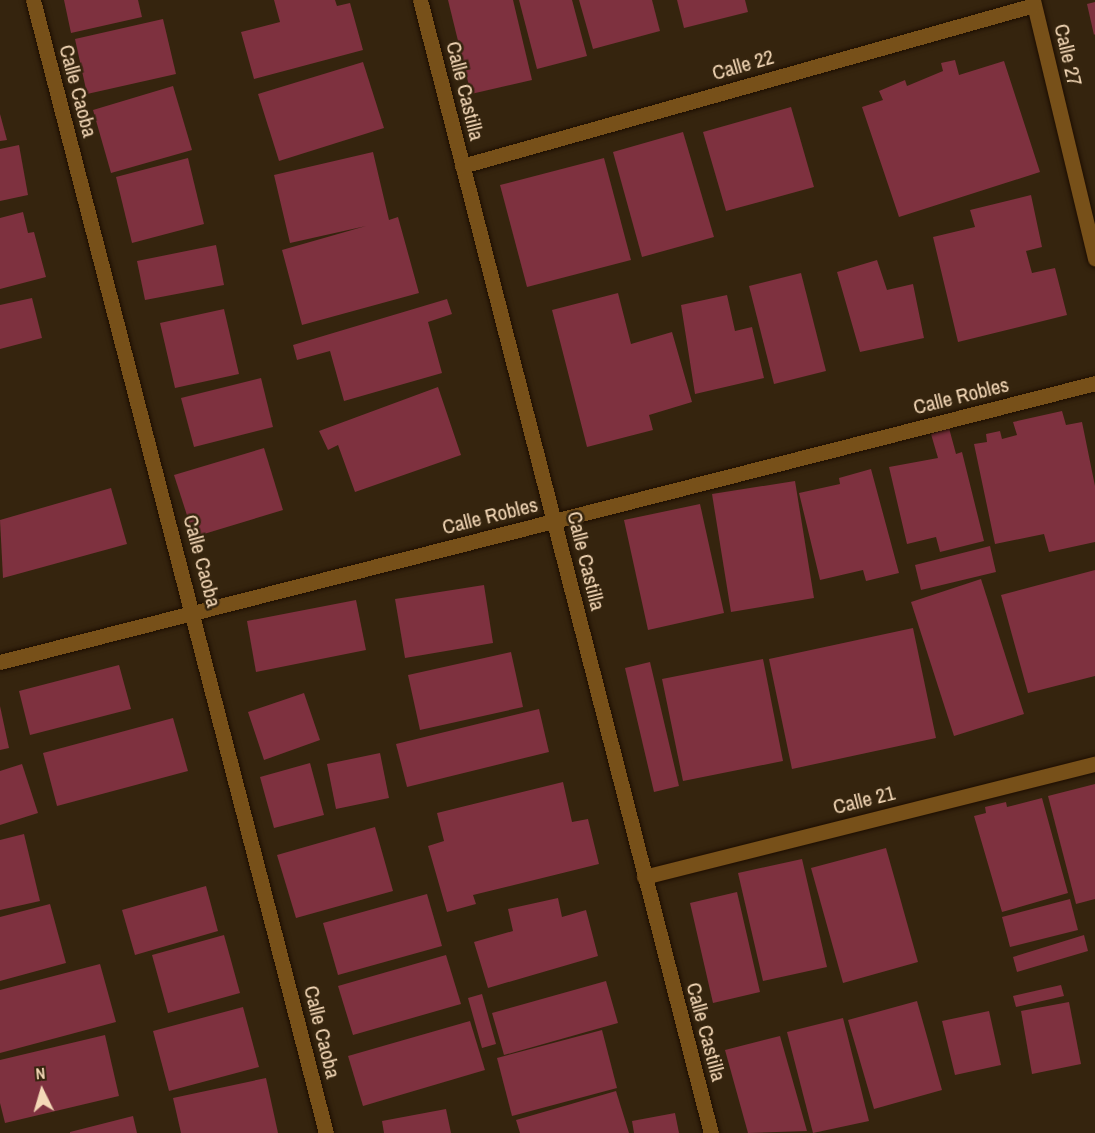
<!DOCTYPE html>
<style>
body{margin:0}
#map{position:relative;width:1095px;height:1133px;overflow:hidden;background:#35240e;font-family:"Archivo Narrow",sans-serif}
div>[style]{position:absolute}
[style*='--x']{left:calc(var(--x)*1px);top:calc(var(--y)*1px);width:calc(var(--w)*1px);rotate:calc(var(--a)*1deg)}
.building>*{inset:0;background:#7e313f}
.roads{filter:drop-shadow(0 0 2px #1c0d00) drop-shadow(0 0 2px #1c0d00)}
.street>*{height:15px;margin:-7.5px;padding:0 7.5px;transform-origin:7.5px;border-radius:7.5px;background:#775019}
span{translate:-50% -50%;white-space:nowrap;text-align:center;line-height:1.15;-webkit-text-stroke:5px #35240e;paint-order:stroke}
.street-label{font-size:21px;color:#f4d8b7}
.north{position:absolute;left:12px;top:1061px;width:60px;height:60px;-webkit-text-stroke:4px #35240e;paint-order:stroke;rotate:355deg;font-size:16px;font-weight:700;line-height:24px;text-align:center;color:#f4d8b7}
.north::after{content:'';display:block;margin:auto;width:21px;height:27px;background:#f4d8b7;clip-path:polygon(50% 0,100% 100%,50% 72%,0 100%)}
</style>
<div id="map">
<div class="building">
<div style="clip-path:polygon(64px 0,138px 0,142px 17px,71px 33px)"></div>
<div style="clip-path:polygon(274px 0,335px 0,337px 6px,350px 3px,363px 50px,254px 79px,241px 32px,280px 22px)"></div>
<div style="clip-path:polygon(448px 0,513px 0,532px 80px,471px 94px)"></div>
<div style="clip-path:polygon(519px 0,572px 0,587px 56px,537px 69px)"></div>
<div style="clip-path:polygon(579px 0,652px 0,660px 31px,593px 49px)"></div>
<div style="clip-path:polygon(677px 0,745px 0,748px 12px,684px 28px)"></div>
<div style="clip-path:polygon(1095px 2px,1095px 34px,1094px 35px,1087px 4px)"></div>
<div style="clip-path:polygon(163px 19px,176px 74px,87px 94px,75px 39px)"></div>
<div style="clip-path:polygon(955px 60px,959px 75px,1004px 61px,1040px 172px,899px 217px,862px 107px,883px 100px,879px 91px,905px 80px,907px 86px,943px 71px,941px 63px)"></div>
<div style="clip-path:polygon(363px 62px,384px 128px,279px 161px,258px 94px)"></div>
<div style="clip-path:polygon(173px 86px,192px 150px,111px 173px,93px 110px)"></div>
<div style="clip-path:polygon(791px 107px,814px 187px,726px 211px,703px 132px)"></div>
<div style="clip-path:polygon(0 114px,7px 140px,0 141px)"></div>
<div style="clip-path:polygon(683px 132px,714px 237px,642px 257px,613px 152px)"></div>
<div style="clip-path:polygon(19px 145px,28px 195px,0 201px,0 149px)"></div>
<div style="clip-path:polygon(373px 152px,389px 220px,398px 217px,419px 293px,302px 325px,282px 250px,366px 226px,290px 243px,274px 175px)"></div>
<div style="clip-path:polygon(188px 158px,204px 224px,132px 243px,116px 177px)"></div>
<div style="clip-path:polygon(604px 158px,631px 260px,527px 287px,500px 185px)"></div>
<div style="clip-path:polygon(1031px 195px,1042px 247px,1026px 251px,1032px 273px,1055px 268px,1067px 315px,958px 342px,933px 237px,975px 227px,970px 210px)"></div>
<div style="clip-path:polygon(23px 212px,28px 233px,34px 232px,46px 277px,0 289px,0 218px)"></div>
<div style="clip-path:polygon(216px 245px,224px 285px,145px 300px,137px 261px)"></div>
<div style="clip-path:polygon(877px 260px,887px 290px,913px 284px,924px 338px,860px 352px,837px 272px)"></div>
<div style="clip-path:polygon(801px 273px,826px 371px,774px 384px,749px 286px)"></div>
<div style="clip-path:polygon(618px 293px,631px 344px,672px 332px,692px 402px,649px 415px,653px 430px,587px 447px,552px 310px)"></div>
<div style="clip-path:polygon(727px 295px,735px 331px,752px 327px,764px 378px,695px 394px,681px 305px)"></div>
<div style="clip-path:polygon(32px 298px,42px 338px,0 349px,0 305px)"></div>
<div style="clip-path:polygon(447px 299px,452px 314px,428px 322px,442px 373px,344px 401px,330px 351px,297px 360px,293px 345px)"></div>
<div style="clip-path:polygon(224px 309px,239px 374px,175px 388px,160px 323px)"></div>
<div style="clip-path:polygon(261px 378px,273px 427px,194px 447px,181px 398px)"></div>
<div style="clip-path:polygon(438px 387px,461px 455px,355px 492px,338px 445px,328px 450px,319px 431px)"></div>
<div style="clip-path:polygon(1062px 411px,1066px 425px,1082px 422px,1095px 486px,1095px 542px,1049px 552px,1044px 534px,995px 544px,974px 444px,987px 442px,986px 434px,1000px 431px,1002px 439px,1017px 435px,1013px 422px)"></div>
<div style="clip-path:polygon(949px 428px,956px 454px,962px 452px,984px 541px,940px 552px,936px 537px,907px 544px,889px 467px,938px 458px,931px 434px)"></div>
<div style="clip-path:polygon(264px 448px,283px 510px,194px 537px,174px 475px)"></div>
<div style="clip-path:polygon(871px 469px,899px 573px,866px 581px,863px 570px,820px 580px,799px 493px,840px 484px,839px 478px)"></div>
<div style="clip-path:polygon(795px 481px,814px 598px,731px 612px,712px 494px)"></div>
<div style="clip-path:polygon(111px 488px,127px 544px,3px 578px,0 520px)"></div>
<div style="clip-path:polygon(700px 504px,724px 613px,648px 630px,624px 520px)"></div>
<div style="clip-path:polygon(990px 546px,996px 572px,921px 590px,915px 565px)"></div>
<div style="clip-path:polygon(1095px 570px,1095px 676px,1028px 693px,1001px 595px)"></div>
<div style="clip-path:polygon(981px 579px,1024px 714px,954px 736px,911px 602px)"></div>
<div style="clip-path:polygon(484px 585px,493px 643px,405px 658px,395px 599px)"></div>
<div style="clip-path:polygon(356px 600px,366px 650px,256px 672px,247px 621px)"></div>
<div style="clip-path:polygon(913px 628px,936px 738px,792px 769px,769px 659px)"></div>
<div style="clip-path:polygon(511px 652px,523px 707px,420px 730px,408px 675px)"></div>
<div style="clip-path:polygon(763px 659px,783px 761px,683px 781px,662px 679px)"></div>
<div style="clip-path:polygon(650px 662px,679px 786px,654px 792px,625px 668px)"></div>
<div style="clip-path:polygon(119px 665px,131px 709px,30px 735px,19px 691px)"></div>
<div style="clip-path:polygon(304px 693px,320px 740px,264px 760px,248px 712px)"></div>
<div style="clip-path:polygon(0 706px,9px 748px,0 750px)"></div>
<div style="clip-path:polygon(539px 709px,549px 752px,407px 787px,396px 744px)"></div>
<div style="clip-path:polygon(173px 718px,188px 771px,57px 806px,43px 753px)"></div>
<div style="clip-path:polygon(380px 753px,389px 798px,336px 809px,327px 764px)"></div>
<div style="clip-path:polygon(310px 763px,324px 815px,274px 828px,260px 777px)"></div>
<div style="clip-path:polygon(22px 764px,38px 813px,0 825px,0 771px)"></div>
<div style="clip-path:polygon(563px 782px,572px 822px,588px 819px,599px 864px,473px 895px,476px 904px,447px 912px,428px 846px,444px 841px,437px 813px)"></div>
<div style="clip-path:polygon(1095px 784px,1095px 899px,1076px 904px,1048px 796px)"></div>
<div style="clip-path:polygon(1042px 798px,1068px 893px,1002px 912px,974px 816px,986px 813px,985px 807px,1006px 802px,1007px 807px)"></div>
<div style="clip-path:polygon(375px 827px,393px 891px,296px 918px,277px 855px)"></div>
<div style="clip-path:polygon(24px 834px,40px 901px,0 910px,0 840px)"></div>
<div style="clip-path:polygon(886px 848px,918px 962px,843px 983px,811px 868px)"></div>
<div style="clip-path:polygon(802px 859px,827px 967px,763px 981px,738px 873px)"></div>
<div style="clip-path:polygon(206px 886px,218px 931px,135px 955px,122px 910px)"></div>
<div style="clip-path:polygon(737px 892px,760px 992px,713px 1003px,690px 903px)"></div>
<div style="clip-path:polygon(427px 894px,442px 946px,338px 975px,323px 923px)"></div>
<div style="clip-path:polygon(558px 898px,562px 917px,586px 910px,598px 956px,488px 988px,474px 942px,513px 931px,508px 909px)"></div>
<div style="clip-path:polygon(1070px 899px,1078px 930px,1010px 947px,1002px 917px)"></div>
<div style="clip-path:polygon(50px 904px,66px 963px,0 981px,0 917px)"></div>
<div style="clip-path:polygon(224px 935px,240px 993px,168px 1013px,152px 955px)"></div>
<div style="clip-path:polygon(1084px 935px,1088px 951px,1017px 972px,1013px 957px)"></div>
<div style="clip-path:polygon(446px 955px,461px 1004px,353px 1035px,338px 986px)"></div>
<div style="clip-path:polygon(100px 964px,116px 1022px,0 1053px,0 990px)"></div>
<div style="clip-path:polygon(606px 981px,618px 1023px,504px 1055px,492px 1013px)"></div>
<div style="clip-path:polygon(1061px 985px,1064px 996px,1016px 1007px,1013px 996px)"></div>
<div style="clip-path:polygon(482px 994px,496px 1044px,482px 1048px,468px 998px)"></div>
<div style="clip-path:polygon(917px 1001px,942px 1090px,874px 1109px,848px 1020px)"></div>
<div style="clip-path:polygon(1069px 1002px,1081px 1064px,1032px 1074px,1021px 1011px)"></div>
<div style="clip-path:polygon(243px 1007px,259px 1067px,169px 1091px,153px 1031px)"></div>
<div style="clip-path:polygon(989px 1011px,1001px 1065px,955px 1075px,942px 1021px)"></div>
<div style="clip-path:polygon(843px 1018px,869px 1121px,813px 1133px,787px 1032px)"></div>
<div style="clip-path:polygon(470px 1021px,485px 1070px,363px 1106px,348px 1056px)"></div>
<div style="clip-path:polygon(602px 1030px,617px 1088px,512px 1116px,497px 1058px)"></div>
<div style="clip-path:polygon(105px 1035px,119px 1096px,5px 1123px,0 1103px,0 1060px)"></div>
<div style="clip-path:polygon(780px 1036px,807px 1131px,748px 1133px,725px 1050px)"></div>
<div style="clip-path:polygon(266px 1078px,278px 1133px,181px 1133px,173px 1098px)"></div>
<div style="clip-path:polygon(616px 1091px,629px 1133px,520px 1133px,516px 1120px)"></div>
<div style="clip-path:polygon(446px 1109px,451px 1133px,384px 1133px,382px 1121px)"></div>
<div style="clip-path:polygon(675px 1113px,679px 1133px,634px 1133px,632px 1121px)"></div>
<div style="clip-path:polygon(133px 1116px,137px 1133px,70px 1133px,70px 1132px)"></div>
</div>
<div class="roads">
<div class="street">
<div style="--x:33;--y:0;--w:1170;--a:75.5"></div>
<div style="--x:420;--y:0;--w:1170;--a:75.6"></div>
<div style="--x:1033;--y:0;--w:266;--a:76.5"></div>
<div style="--x:462;--y:166;--w:594;--a:-15.72"></div>
<div style="--x:0;--y:662;--w:1130;--a:-14.29"></div>
<div style="--x:644;--y:877;--w:465;--a:-14.1"></div>
</div>
</div>
<div class="street-label">
<span style="left:1068px;top:55px;rotate:77deg">Calle 27</span>
<span style="left:743px;top:65px;rotate:-16deg">Calle 22</span>
<span style="left:78px;top:91px;rotate:75deg">Calle Caoba</span>
<span style="left:465px;top:91px;rotate:76deg">Calle Castilla</span>
<span style="left:961px;top:396px;rotate:-14deg">Calle Robles</span>
<span style="left:490px;top:516px;rotate:-14deg">Calle Robles</span>
<span style="left:202px;top:561px;rotate:75deg">Calle Caoba</span>
<span style="left:586px;top:561px;rotate:76deg">Calle Castilla</span>
<span style="left:864px;top:800px;rotate:-14deg">Calle 21</span>
<span style="left:322px;top:1032px;rotate:76deg">Calle Caoba</span>
<span style="left:706px;top:1032px;rotate:75deg">Calle Castilla</span>
</div>
<div class="north">N</div>
</div>
